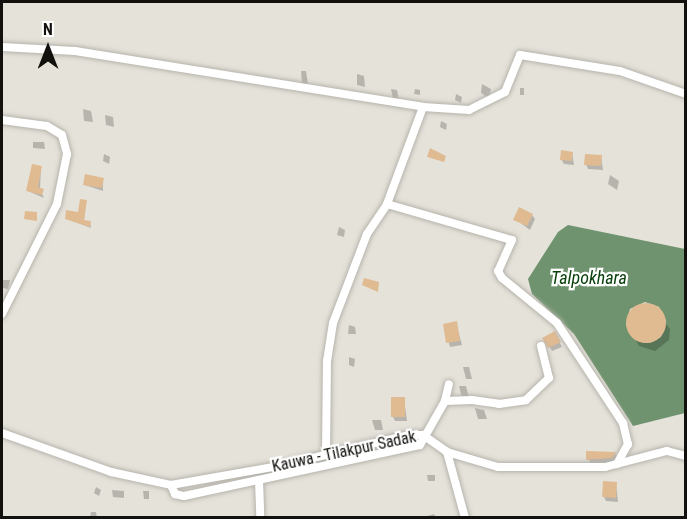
<!DOCTYPE html>
<style>
body{margin:0}
#map{position:relative;width:687px;height:519px;overflow:hidden;background:#e5e2da;font-family:"Roboto Condensed",sans-serif}
div>[style]{position:absolute}
[style*='--x']{left:calc(var(--x)*1px);top:calc(var(--y)*1px);width:calc(var(--w)*1px);rotate:calc(var(--a)*1deg)}
.water>*{inset:0;background:#6f936e}
.shadow>*{inset:0;background:#0003}
.building>*{inset:0;background:#e0bb92}
.round{border-radius:50%}
.roads{filter:drop-shadow(0 0 2px #b6b4ac) drop-shadow(0 0 2px #b6b4ac)}
.minor>*{height:8px;margin:-4px;padding:0 4px;transform-origin:4px;border-radius:4px;background:#fff}
span{translate:-50% -50%;white-space:nowrap;text-align:center;line-height:1.15;-webkit-text-stroke:4.5px #fff;paint-order:stroke}
.street-label{font-size:16px;color:#12110e}
.water-label{font-size:18px;color:#0a410d;font-style:italic}
.frame{position:absolute;inset:0;border:3px solid #12110e;pointer-events:none}
.north{position:absolute;left:18px;top:18px;width:60px;height:60px;-webkit-text-stroke:4px #fff;paint-order:stroke;rotate:0deg;font-size:16px;font-weight:700;line-height:24px;text-align:center;color:#12110e}
.north::after{content:'';display:block;margin:auto;width:21px;height:27px;background:#12110e;clip-path:polygon(50% 0,100% 100%,50% 72%,0 100%)}
</style>
<div id="map">
<div class="water">
<div style="clip-path:polygon(evenodd,568px 225px,685px 249px,685px 413px,633px 426px,574px 334px,532px 294px,528px 279px,558px 232px,568px 225px,645px 302px,659px 307px,666px 321px,661px 337px,650px 343px,634px 339px,626px 325px,630px 309px,645px 302px)"></div>
</div>
<div class="shadow">
<div style="clip-path:polygon(301px 71px,306px 71px,308px 84px,302px 84px)"></div>
<div style="clip-path:polygon(357px 74px,364px 76px,365px 87px,357px 85px)"></div>
<div style="clip-path:polygon(482px 84px,491px 89px,489px 98px,481px 93px)"></div>
<div style="clip-path:polygon(520px 88px,524px 88px,524px 95px,520px 95px)"></div>
<div style="clip-path:polygon(391px 89px,397px 90px,399px 100px,393px 99px)"></div>
<div style="clip-path:polygon(415px 89px,420px 90px,420px 95px,414px 94px)"></div>
<div style="clip-path:polygon(456px 94px,462px 97px,461px 103px,455px 100px)"></div>
<div style="clip-path:polygon(83px 109px,91px 111px,93px 122px,84px 121px)"></div>
<div style="clip-path:polygon(105px 115px,113px 117px,114px 127px,106px 125px)"></div>
<div style="clip-path:polygon(441px 121px,447px 124px,446px 130px,440px 127px)"></div>
<div style="clip-path:polygon(33px 142px,44px 142px,45px 149px,33px 148px)"></div>
<div style="clip-path:polygon(572px 153px,574px 165px,564px 164px,561px 159px)"></div>
<div style="clip-path:polygon(104px 154px,110px 157px,109px 164px,103px 161px)"></div>
<div style="clip-path:polygon(601px 156px,603px 170px,588px 169px,586px 164px)"></div>
<div style="clip-path:polygon(41px 167px,40px 189px,44px 198px,28px 191px)"></div>
<div style="clip-path:polygon(610px 175px,619px 181px,617px 190px,608px 184px)"></div>
<div style="clip-path:polygon(103px 179px,103px 191px,85px 185px)"></div>
<div style="clip-path:polygon(86px 201px,84px 221px,90px 222px,91px 228px,67px 219px,79px 213px)"></div>
<div style="clip-path:polygon(532px 215px,535px 219px,530px 230px,515px 219px)"></div>
<div style="clip-path:polygon(339px 227px,345px 230px,344px 237px,337px 235px)"></div>
<div style="clip-path:polygon(2px 280px,10px 280px,8px 289px,2px 288px)"></div>
<div style="clip-path:polygon(640px 305px,652px 306px,670px 329px,669px 340px,655px 351px,639px 346px,628px 325px,630px 313px)"></div>
<div style="clip-path:polygon(456px 323px,462px 345px,450px 347px,444px 325px)"></div>
<div style="clip-path:polygon(349px 325px,355px 327px,356px 334px,348px 334px)"></div>
<div style="clip-path:polygon(554px 333px,562px 347px,552px 351px,544px 339px)"></div>
<div style="clip-path:polygon(349px 357px,355px 359px,354px 367px,349px 365px)"></div>
<div style="clip-path:polygon(463px 367px,469px 367px,472px 379px,466px 379px)"></div>
<div style="clip-path:polygon(459px 386px,466px 386px,469px 398px,462px 398px)"></div>
<div style="clip-path:polygon(404px 398px,407px 421px,395px 421px,393px 417px)"></div>
<div style="clip-path:polygon(475px 408px,484px 410px,487px 419px,478px 419px)"></div>
<div style="clip-path:polygon(372px 420px,381px 420px,383px 430px,375px 430px)"></div>
<div style="clip-path:polygon(588px 452px,615px 454px,618px 457px,615px 462px,590px 464px)"></div>
<div style="clip-path:polygon(427px 475px,435px 475px,435px 481px,428px 481px)"></div>
<div style="clip-path:polygon(616px 483px,618px 502px,606px 501px,604px 497px)"></div>
<div style="clip-path:polygon(96px 487px,101px 490px,99px 496px,94px 493px)"></div>
<div style="clip-path:polygon(112px 490px,124px 491px,124px 498px,113px 497px)"></div>
<div style="clip-path:polygon(143px 491px,149px 491px,149px 499px,144px 499px)"></div>
<div style="clip-path:polygon(91px 512px,96px 512px,97px 518px,90px 518px)"></div>
<div style="clip-path:polygon(434px 514px,436px 518px,424px 518px,424px 517px)"></div>
</div>
<div class="building">
<div style="clip-path:polygon(430px 148px,446px 156px,444px 162px,427px 157px)"></div>
<div style="clip-path:polygon(561px 150px,573px 152px,572px 161px,560px 160px)"></div>
<div style="clip-path:polygon(585px 154px,602px 155px,601px 166px,584px 165px)"></div>
<div style="clip-path:polygon(32px 164px,42px 166px,38px 187px,44px 189px,42px 195px,26px 191px)"></div>
<div style="clip-path:polygon(85px 174px,104px 178px,102px 188px,83px 185px)"></div>
<div style="clip-path:polygon(80px 199px,87px 200px,84px 220px,91px 221px,90px 227px,65px 219px,66px 210px,78px 212px)"></div>
<div style="clip-path:polygon(519px 207px,533px 214px,527px 226px,513px 220px)"></div>
<div style="clip-path:polygon(25px 211px,37px 212px,37px 221px,24px 219px)"></div>
<div style="clip-path:polygon(364px 278px,379px 282px,378px 292px,362px 285px)"></div>
<div class="round" style="left:626px;top:303px;width:40px;height:40px"></div>
<div style="clip-path:polygon(457px 321px,460px 341px,446px 343px,443px 324px)"></div>
<div style="clip-path:polygon(555px 331px,561px 342px,548px 348px,542px 338px)"></div>
<div style="clip-path:polygon(391px 397px,405px 397px,405px 417px,391px 417px)"></div>
<div style="clip-path:polygon(586px 451px,616px 452px,613px 458px,586px 460px)"></div>
<div style="clip-path:polygon(603px 481px,617px 482px,616px 498px,602px 497px)"></div>
</div>
<div class="roads">
<div class="minor">
<div style="--x:2;--y:47;--w:73;--a:3.1"></div>
<div style="--x:75;--y:51;--w:352;--a:9.1"></div>
<div style="--x:423;--y:107;--w:46;--a:3.7"></div>
<div style="--x:469;--y:110;--w:40;--a:-26.6"></div>
<div style="--x:505;--y:92;--w:40;--a:-68"></div>
<div style="--x:520;--y:55;--w:101;--a:9.1"></div>
<div style="--x:620;--y:71;--w:70;--a:19.2"></div>
<div style="--x:2;--y:120;--w:45;--a:7.6"></div>
<div style="--x:47;--y:126;--w:17;--a:31"></div>
<div style="--x:62;--y:135;--w:20;--a:75"></div>
<div style="--x:67;--y:154;--w:51;--a:101.3"></div>
<div style="--x:57;--y:204;--w:123;--a:116.6"></div>
<div style="--x:387;--y:204;--w:130;--a:16.1"></div>
<div style="--x:512;--y:240;--w:34;--a:114"></div>
<div style="--x:498;--y:271;--w:8;--a:60"></div>
<div style="--x:502;--y:278;--w:71;--a:39.3"></div>
<div style="--x:557;--y:323;--w:120;--a:56.6"></div>
<div style="--x:623;--y:423;--w:22;--a:77"></div>
<div style="--x:628;--y:444;--w:23;--a:119"></div>
<div style="--x:445;--y:401;--w:27;--a:-2"></div>
<div style="--x:472;--y:400;--w:27;--a:8"></div>
<div style="--x:499;--y:404;--w:27;--a:-8"></div>
<div style="--x:526;--y:400;--w:32;--a:-44"></div>
<div style="--x:549;--y:378;--w:33;--a:-104"></div>
<div style="--x:2;--y:433;--w:116;--a:19.7"></div>
<div style="--x:111;--y:472;--w:61;--a:12.2"></div>
<div style="--x:171;--y:485;--w:110;--a:-10"></div>
<div style="--x:279;--y:466;--w:134;--a:-13.4"></div>
<div style="--x:409;--y:435;--w:14;--a:0"></div>
<div style="--x:423;--y:435;--w:29;--a:35"></div>
<div style="--x:447;--y:452;--w:53;--a:16.4"></div>
<div style="--x:498;--y:467;--w:107;--a:0"></div>
<div style="--x:605;--y:467;--w:64;--a:-14.5"></div>
<div style="--x:667;--y:451;--w:20;--a:15"></div>
<div style="--x:447;--y:452;--w:68;--a:74.7"></div>
<div style="--x:326;--y:454;--w:93;--a:-89.4"></div>
<div style="--x:327;--y:361;--w:38;--a:-81"></div>
<div style="--x:333;--y:323;--w:95;--a:-69.1"></div>
<div style="--x:367;--y:234;--w:36;--a:-56"></div>
<div style="--x:387;--y:204;--w:103;--a:-69.6"></div>
<div style="--x:259;--y:480;--w:38;--a:88"></div>
<div style="--x:171;--y:485;--w:10;--a:66"></div>
<div style="--x:175;--y:494;--w:9;--a:13"></div>
<div style="--x:184;--y:496;--w:241;--a:-12.2"></div>
<div style="--x:420;--y:445;--w:51;--a:-60.4"></div>
<div style="--x:445;--y:401;--w:17;--a:-77"></div>
</div>
</div>
<div class="street-label">
<span style="left:344px;top:452px;rotate:-12deg">Kauwa - Tilakpur Sadak</span>
</div>
<div class="water-label">
<span style="left:589px;top:278px">Talpokhara</span>
</div>
<div class="frame"></div>
<div class="north">N</div>
</div>
